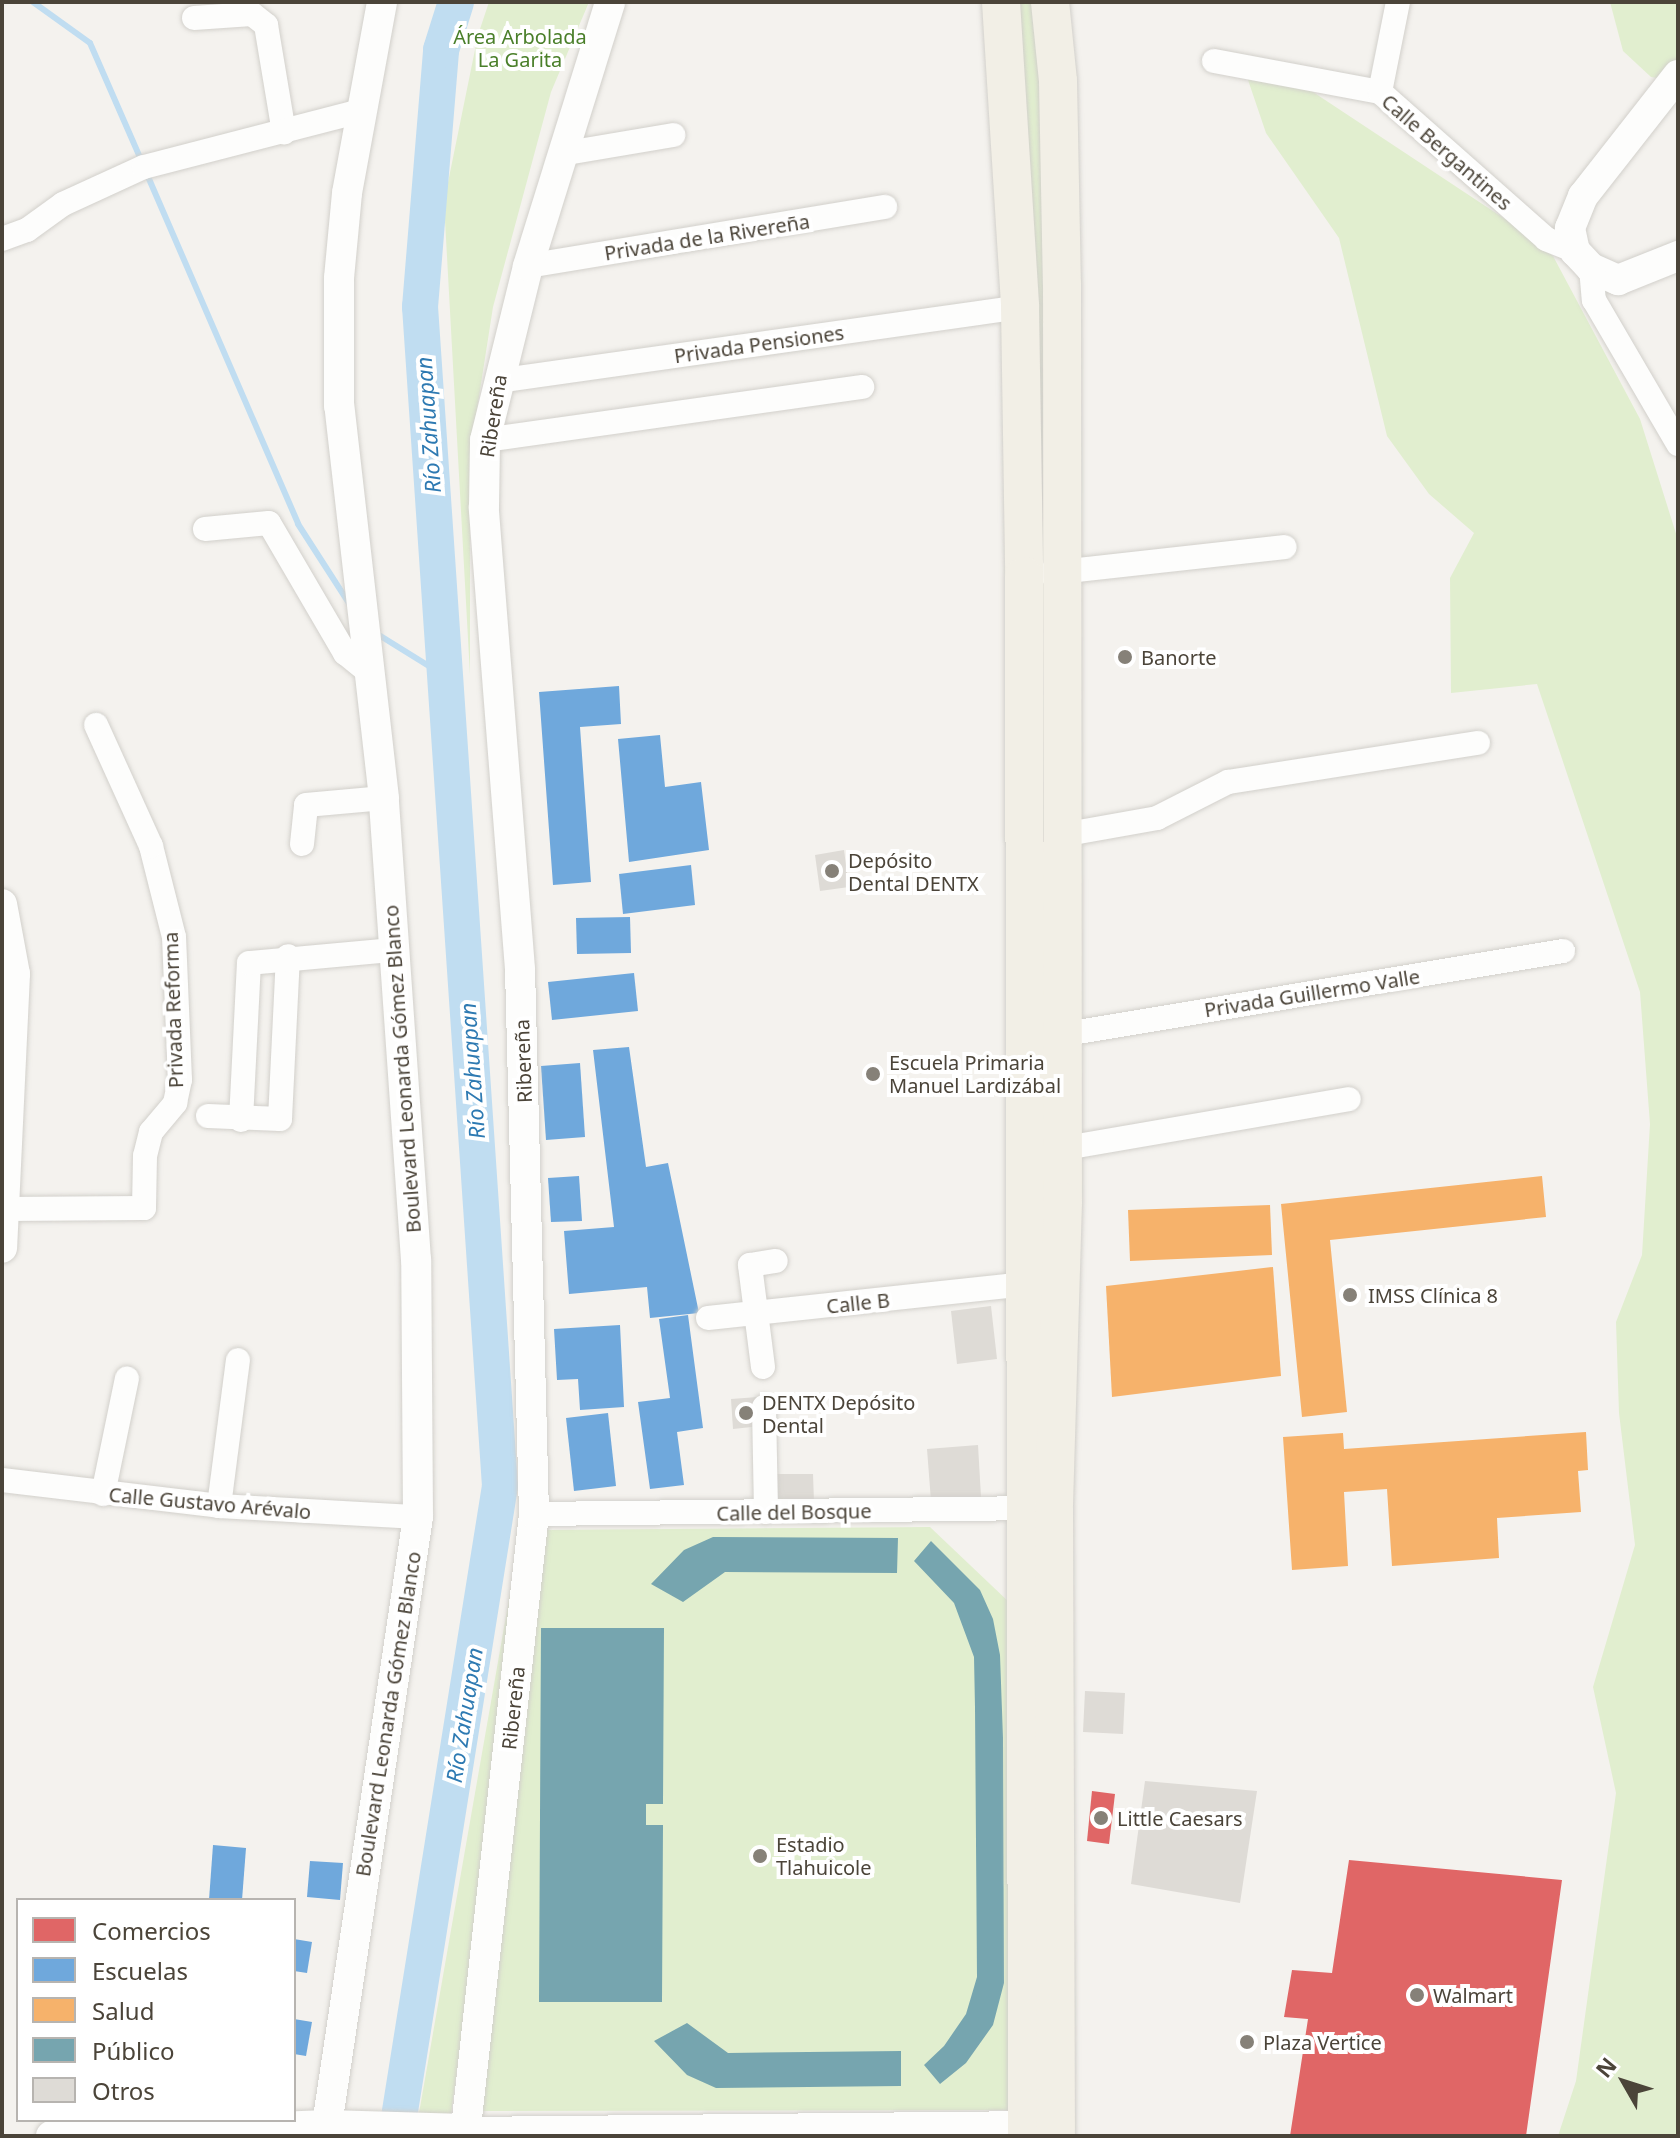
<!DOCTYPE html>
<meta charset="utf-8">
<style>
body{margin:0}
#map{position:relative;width:1680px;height:2138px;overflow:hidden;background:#f4f2ee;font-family:"Noto Sans",sans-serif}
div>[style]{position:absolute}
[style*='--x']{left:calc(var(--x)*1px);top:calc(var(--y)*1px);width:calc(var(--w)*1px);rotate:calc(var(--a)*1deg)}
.green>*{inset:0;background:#e1eecf}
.shops>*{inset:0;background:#e06666}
.schools>*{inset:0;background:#6fa8dc}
.health>*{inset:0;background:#f6b26b}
.public>*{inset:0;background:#76a5af}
.stream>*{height:6px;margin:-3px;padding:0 3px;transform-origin:3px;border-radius:3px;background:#c0ddf1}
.river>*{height:36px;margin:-18px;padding:0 18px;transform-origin:18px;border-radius:18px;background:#c0ddf1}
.building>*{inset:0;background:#dedbd6}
.roads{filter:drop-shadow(0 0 2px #d2d0cb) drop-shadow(0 0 2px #d2d0cb)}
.minor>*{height:24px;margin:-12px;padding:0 12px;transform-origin:12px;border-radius:12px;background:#fdfdfc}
.tertiary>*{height:30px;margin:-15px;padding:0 15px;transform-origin:15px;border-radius:15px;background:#fdfdfc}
.primary>*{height:38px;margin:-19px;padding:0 19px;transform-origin:19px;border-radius:19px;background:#f2efe6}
.dots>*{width:22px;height:22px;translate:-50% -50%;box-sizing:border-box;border:4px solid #fff;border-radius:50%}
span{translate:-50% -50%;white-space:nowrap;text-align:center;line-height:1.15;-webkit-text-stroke:8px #fff;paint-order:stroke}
.park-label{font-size:20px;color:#4a7f2a}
.street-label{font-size:20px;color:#4b4439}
.poi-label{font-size:20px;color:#4b4439}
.left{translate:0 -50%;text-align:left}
.water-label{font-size:22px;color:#2e7ab2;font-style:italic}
.frame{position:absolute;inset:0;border:4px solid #4b4439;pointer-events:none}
.legend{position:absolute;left:16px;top:1898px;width:280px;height:224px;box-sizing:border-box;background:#fff;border:2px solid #b7b4b0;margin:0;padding:10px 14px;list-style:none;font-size:24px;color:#4b4439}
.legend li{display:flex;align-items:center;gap:16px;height:40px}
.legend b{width:40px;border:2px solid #b7b4b0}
.north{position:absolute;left:1584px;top:2042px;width:80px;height:80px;-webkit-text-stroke:6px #fff;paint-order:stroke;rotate:309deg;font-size:22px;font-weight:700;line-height:32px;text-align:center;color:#4b4439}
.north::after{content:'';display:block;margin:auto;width:28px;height:36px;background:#4b4439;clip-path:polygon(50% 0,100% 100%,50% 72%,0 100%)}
</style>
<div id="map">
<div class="green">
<div style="clip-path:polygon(489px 2px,589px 2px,551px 92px,493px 307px,470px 454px,470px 675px,444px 202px,478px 35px)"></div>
<div style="clip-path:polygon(1007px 2px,1033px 2px,1045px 68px,1054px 539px,1031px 539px)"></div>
<div style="clip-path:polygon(1610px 2px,1678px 2px,1678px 63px,1663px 79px,1651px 77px,1623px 51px)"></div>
<div style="clip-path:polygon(1247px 77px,1307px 88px,1511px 223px,1553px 256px,1640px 419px,1678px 540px,1678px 2136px,1558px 2136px,1576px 2081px,1616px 1793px,1593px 1687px,1635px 1545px,1619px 1413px,1616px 1322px,1642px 1255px,1650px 1124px,1640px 992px,1537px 684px,1451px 693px,1450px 578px,1474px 533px,1429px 494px,1387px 436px,1339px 238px,1266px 133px)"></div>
<div style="clip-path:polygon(930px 1527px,1010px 1603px,1012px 2110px,482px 2111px,544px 1530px)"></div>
<div style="clip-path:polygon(520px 1536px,505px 1717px,448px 2136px,415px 2136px)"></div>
</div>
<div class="shops">
<div style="clip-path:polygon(1092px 1791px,1115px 1794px,1109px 1844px,1087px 1841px)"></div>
<div style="clip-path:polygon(1349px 1860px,1562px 1880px,1526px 2136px,1290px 2136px,1308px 2019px,1284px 2017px,1292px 1970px,1332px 1973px)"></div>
</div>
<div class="schools">
<div style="clip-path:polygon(619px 686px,621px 724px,580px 727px,591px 882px,553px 885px,539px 692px)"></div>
<div style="clip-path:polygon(660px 735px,665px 787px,701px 782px,709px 850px,629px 862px,618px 739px)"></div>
<div style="clip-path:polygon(691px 865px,695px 905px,623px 914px,619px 874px)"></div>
<div style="clip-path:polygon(630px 917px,631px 953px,577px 954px,576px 918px)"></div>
<div style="clip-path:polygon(634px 973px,638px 1011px,552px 1020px,548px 982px)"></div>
<div style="clip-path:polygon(629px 1047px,646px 1167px,668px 1163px,699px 1313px,650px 1318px,647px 1287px,569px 1294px,564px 1231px,614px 1227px,593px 1050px)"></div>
<div style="clip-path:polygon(580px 1063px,585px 1137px,546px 1140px,541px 1066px)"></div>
<div style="clip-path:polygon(579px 1176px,582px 1221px,551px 1222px,548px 1178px)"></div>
<div style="clip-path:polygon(688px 1315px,703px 1428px,677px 1432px,684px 1485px,650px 1489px,638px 1402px,670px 1398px,659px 1319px)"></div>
<div style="clip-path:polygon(620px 1325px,624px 1407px,580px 1410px,578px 1379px,557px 1380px,554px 1329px)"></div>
<div style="clip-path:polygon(608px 1413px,616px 1486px,574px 1491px,566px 1418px)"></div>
<div style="clip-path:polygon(213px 1845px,246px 1848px,242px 1900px,209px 1900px)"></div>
<div style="clip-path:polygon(310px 1861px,343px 1863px,340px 1900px,307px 1897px)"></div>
<div style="clip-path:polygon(294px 1939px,312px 1942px,307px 1973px,294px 1971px)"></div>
<div style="clip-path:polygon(294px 2019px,312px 2022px,306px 2056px,294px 2054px)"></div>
</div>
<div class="health">
<div style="clip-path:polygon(1542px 1176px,1546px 1217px,1330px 1240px,1347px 1412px,1302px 1417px,1281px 1204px)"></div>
<div style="clip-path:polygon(1270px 1205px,1272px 1255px,1130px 1261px,1128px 1210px)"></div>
<div style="clip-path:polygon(1273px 1267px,1281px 1376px,1112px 1397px,1106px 1286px)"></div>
<div style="clip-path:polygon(1586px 1432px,1588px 1470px,1578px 1471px,1581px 1512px,1497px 1518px,1499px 1558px,1392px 1566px,1387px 1489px,1344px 1492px,1348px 1566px,1292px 1570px,1283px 1437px,1343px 1433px,1344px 1449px)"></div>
</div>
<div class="public">
<div style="clip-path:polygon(713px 1537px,898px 1538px,897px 1573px,725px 1572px,683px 1602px,651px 1584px,684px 1550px)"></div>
<div style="clip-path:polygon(931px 1541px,980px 1590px,993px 1619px,1000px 1655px,1003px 1738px,1004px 1983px,993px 2025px,966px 2063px,940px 2084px,924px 2065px,944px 2046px,966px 2014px,977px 1977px,975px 1708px,974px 1657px,954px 1603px,914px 1561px)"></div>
<div style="clip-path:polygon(541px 1628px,664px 1628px,663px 1804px,646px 1804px,646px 1825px,663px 1825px,662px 2002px,539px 2002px)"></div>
<div style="clip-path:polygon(687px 2023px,728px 2053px,901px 2051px,901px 2086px,716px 2088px,687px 2075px,654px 2041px)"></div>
</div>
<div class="stream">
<div style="--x:33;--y:2;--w:70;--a:35.7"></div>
<div style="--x:90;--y:43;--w:130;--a:66.4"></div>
<div style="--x:146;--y:172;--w:383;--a:66.6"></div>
<div style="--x:298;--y:524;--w:94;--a:57.2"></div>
<div style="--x:374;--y:632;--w:84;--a:31.8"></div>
</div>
<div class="river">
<div style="--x:396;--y:2136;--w:658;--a:-80.91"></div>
<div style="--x:500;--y:1486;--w:1182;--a:-93.88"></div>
<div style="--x:420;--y:307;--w:258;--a:-85.3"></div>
<div style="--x:441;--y:50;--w:50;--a:-72.6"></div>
</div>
<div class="building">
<div style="clip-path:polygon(844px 850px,849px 887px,820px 891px,815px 855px)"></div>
<div style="clip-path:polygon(991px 1306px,997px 1359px,957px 1364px,951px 1311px)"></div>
<div style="clip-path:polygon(758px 1397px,761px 1426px,733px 1429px,731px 1399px)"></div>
<div style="clip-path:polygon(978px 1445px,981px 1497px,931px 1501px,927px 1449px)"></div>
<div style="clip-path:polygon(775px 1474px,813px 1474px,814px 1502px,775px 1502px)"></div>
<div style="clip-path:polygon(1085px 1691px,1125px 1693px,1123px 1734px,1083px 1732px)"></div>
<div style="clip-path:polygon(1145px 1781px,1257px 1791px,1240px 1903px,1131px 1884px)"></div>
</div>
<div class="roads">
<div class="minor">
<div style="--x:194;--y:18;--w:58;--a:-3.9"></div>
<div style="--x:252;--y:14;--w:18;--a:38"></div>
<div style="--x:266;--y:25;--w:109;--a:80.5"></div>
<div style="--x:1214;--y:61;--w:169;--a:10.6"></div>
<div style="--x:1380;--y:92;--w:222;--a:41.5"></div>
<div style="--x:1546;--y:239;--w:31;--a:22"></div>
<div style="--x:1380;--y:92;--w:92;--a:-78.7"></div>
<div style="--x:561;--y:154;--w:114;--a:-9.6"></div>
<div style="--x:2;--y:239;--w:27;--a:-20"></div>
<div style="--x:27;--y:230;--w:44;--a:-35.8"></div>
<div style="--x:63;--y:204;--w:89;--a:-24.6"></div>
<div style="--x:144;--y:167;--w:220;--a:-14.5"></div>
<div style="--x:528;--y:266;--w:362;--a:-9.4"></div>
<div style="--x:1591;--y:268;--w:32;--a:85"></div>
<div style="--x:1594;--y:300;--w:167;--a:59.7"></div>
<div style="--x:497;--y:381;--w:528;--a:-8.05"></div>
<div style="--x:485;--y:440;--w:381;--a:-8"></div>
<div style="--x:205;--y:529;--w:64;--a:-5.4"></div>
<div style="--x:269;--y:523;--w:151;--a:59.7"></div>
<div style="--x:345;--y:653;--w:32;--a:39"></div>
<div style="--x:1050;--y:573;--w:236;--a:-6.3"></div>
<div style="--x:1062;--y:835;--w:97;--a:-10.1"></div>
<div style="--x:1157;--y:818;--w:80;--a:-26.9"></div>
<div style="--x:1228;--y:782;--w:253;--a:-8.9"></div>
<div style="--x:302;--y:844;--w:39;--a:-84"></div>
<div style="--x:306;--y:805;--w:78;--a:-5.1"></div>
<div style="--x:1060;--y:1035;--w:510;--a:-9.48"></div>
<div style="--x:208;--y:1116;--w:72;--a:2.4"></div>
<div style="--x:280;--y:1119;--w:163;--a:-87.2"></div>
<div style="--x:241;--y:1120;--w:157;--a:-87.1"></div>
<div style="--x:249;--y:963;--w:144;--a:-5.2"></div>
<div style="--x:1060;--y:1149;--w:293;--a:-9.8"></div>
<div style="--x:6;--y:1209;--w:138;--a:-0.4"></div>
<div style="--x:144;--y:1208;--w:52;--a:-88.9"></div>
<div style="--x:145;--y:1156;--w:25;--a:-76"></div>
<div style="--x:151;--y:1132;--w:38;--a:-50"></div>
<div style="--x:175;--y:1103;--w:24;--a:-78"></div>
<div style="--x:180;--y:1080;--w:143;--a:-92.4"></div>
<div style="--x:174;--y:937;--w:94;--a:-104.2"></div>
<div style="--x:151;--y:846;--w:133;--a:-114.4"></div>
<div style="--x:708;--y:1318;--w:303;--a:-6.1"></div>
<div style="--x:1009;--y:1286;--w:31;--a:-25"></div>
<div style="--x:763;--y:1367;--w:103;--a:-97.3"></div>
<div style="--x:750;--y:1265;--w:26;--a:-9"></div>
<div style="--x:764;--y:1407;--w:105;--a:88.9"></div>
<div style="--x:2;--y:1480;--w:219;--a:6.8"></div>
<div style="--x:219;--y:1506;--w:199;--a:3.2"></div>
<div style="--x:103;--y:1494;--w:118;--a:-78.3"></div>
<div style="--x:219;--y:1506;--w:147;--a:-82.6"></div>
<div style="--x:534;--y:1514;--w:506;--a:-0.68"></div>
<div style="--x:465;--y:2129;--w:573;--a:-0.6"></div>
</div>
<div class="tertiary">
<div style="--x:1678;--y:75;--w:154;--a:128.1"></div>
<div style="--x:1583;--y:196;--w:35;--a:112"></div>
<div style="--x:1570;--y:228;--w:24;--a:78"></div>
<div style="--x:1575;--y:251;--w:23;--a:47"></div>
<div style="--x:1591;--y:268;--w:30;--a:24"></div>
<div style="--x:1618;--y:280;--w:65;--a:-21.8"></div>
<div style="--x:2;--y:904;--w:71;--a:79.5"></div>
<div style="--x:15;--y:974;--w:274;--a:92.7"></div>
<div style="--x:327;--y:2125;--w:615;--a:-81.49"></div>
<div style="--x:418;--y:1517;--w:257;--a:-90.4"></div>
<div style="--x:416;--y:1260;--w:463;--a:-94"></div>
<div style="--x:384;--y:798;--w:395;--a:-96.5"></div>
<div style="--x:339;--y:406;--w:128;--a:-90"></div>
<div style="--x:339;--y:278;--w:85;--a:-84.6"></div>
<div style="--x:347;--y:193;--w:194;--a:-79.6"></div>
<div style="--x:51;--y:2136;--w:276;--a:-2.3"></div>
<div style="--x:327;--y:2125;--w:138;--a:1.7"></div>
<div style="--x:465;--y:2136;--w:626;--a:-83.67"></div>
<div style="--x:534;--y:1514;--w:545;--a:-91.47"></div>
<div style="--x:520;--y:969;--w:463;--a:-94.5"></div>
<div style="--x:484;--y:507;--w:67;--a:-89.1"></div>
<div style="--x:485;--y:440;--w:179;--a:-76.1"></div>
<div style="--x:528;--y:266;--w:276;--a:-72.7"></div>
</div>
<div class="primary">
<div style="--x:1001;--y:2;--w:306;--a:86.4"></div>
<div style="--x:1020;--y:307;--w:269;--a:89.1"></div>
<div style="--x:1024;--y:576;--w:1560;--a:89.89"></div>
<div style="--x:1050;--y:2;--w:79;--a:84.2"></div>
<div style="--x:1058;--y:81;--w:203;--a:88.9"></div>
<div style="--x:1062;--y:284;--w:918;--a:89.94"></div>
<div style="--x:1063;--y:1202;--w:306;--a:91.7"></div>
<div style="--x:1054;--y:1508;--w:628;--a:89.82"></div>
</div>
</div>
<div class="dots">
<div style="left:1125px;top:657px;background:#868178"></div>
<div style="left:832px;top:871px;background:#868178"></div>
<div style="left:873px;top:1074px;background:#868178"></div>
<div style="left:1350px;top:1295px;background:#868178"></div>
<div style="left:746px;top:1413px;background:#868178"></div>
<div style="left:1101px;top:1818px;background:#868178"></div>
<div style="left:760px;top:1856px;background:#868178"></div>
<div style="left:1417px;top:1995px;background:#868178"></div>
<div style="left:1247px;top:2042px;background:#868178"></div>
</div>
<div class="park-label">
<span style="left:520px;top:48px">Área Arbolada<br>La Garita</span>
</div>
<div class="street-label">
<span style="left:1447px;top:152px;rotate:41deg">Calle Bergantines</span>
<span style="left:707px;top:237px;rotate:-9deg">Privada de la Rivereña</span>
<span style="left:759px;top:344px;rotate:-8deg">Privada Pensiones</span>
<span style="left:493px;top:416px;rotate:-81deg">Ribereña</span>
<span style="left:1312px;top:993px;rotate:-9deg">Privada Guillermo Valle</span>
<span style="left:173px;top:1010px;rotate:-92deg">Privada Reforma</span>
<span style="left:523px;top:1061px;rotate:-92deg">Ribereña</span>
<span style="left:402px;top:1069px;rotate:-94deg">Boulevard Leonarda Gómez Blanco</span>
<span style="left:858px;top:1303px;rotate:-6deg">Calle B</span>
<span style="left:210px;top:1503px;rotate:5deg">Calle Gustavo Arévalo</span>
<span style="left:794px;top:1512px;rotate:-1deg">Calle del Bosque</span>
<span style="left:513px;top:1708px;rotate:-84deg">Ribereña</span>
<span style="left:388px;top:1714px;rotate:-81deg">Boulevard Leonarda Gómez Blanco</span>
</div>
<div class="poi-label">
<span class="left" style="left:1141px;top:657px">Banorte</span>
<span class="left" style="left:848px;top:872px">Depósito<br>Dental DENTX</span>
<span class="left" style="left:889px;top:1074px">Escuela Primaria<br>Manuel Lardizábal</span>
<span class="left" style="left:1368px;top:1295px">IMSS Clínica 8</span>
<span class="left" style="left:762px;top:1414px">DENTX Depósito<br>Dental</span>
<span class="left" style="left:1117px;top:1818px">Little Caesars</span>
<span class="left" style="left:776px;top:1856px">Estadio<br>Tlahuicole</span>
<span class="left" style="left:1433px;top:1995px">Walmart</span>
<span class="left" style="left:1263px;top:2042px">Plaza Vertice</span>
</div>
<div class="water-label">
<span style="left:428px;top:425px;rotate:-94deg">Río Zahuapan</span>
<span style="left:472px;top:1071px;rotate:-94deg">Río Zahuapan</span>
<span style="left:464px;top:1715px;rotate:-81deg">Río Zahuapan</span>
</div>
<div class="frame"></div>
<ul class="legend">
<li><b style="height:22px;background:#e06666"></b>Comercios</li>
<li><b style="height:22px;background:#6fa8dc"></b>Escuelas</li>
<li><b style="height:22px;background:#f6b26b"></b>Salud</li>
<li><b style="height:22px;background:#76a5af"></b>Público</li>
<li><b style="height:22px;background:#dedbd6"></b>Otros</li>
</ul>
<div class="north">N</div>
</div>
